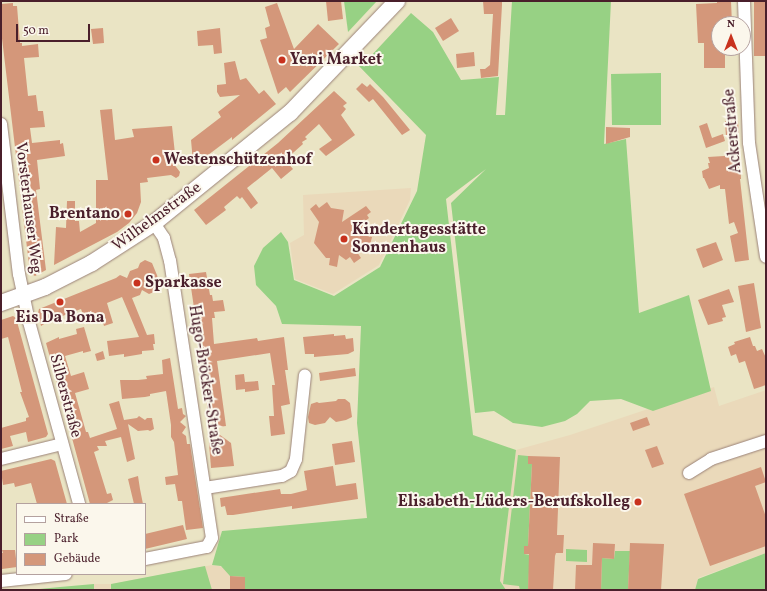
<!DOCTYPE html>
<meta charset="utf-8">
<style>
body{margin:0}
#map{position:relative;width:767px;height:591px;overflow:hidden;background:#eae4c4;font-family:Vollkorn,serif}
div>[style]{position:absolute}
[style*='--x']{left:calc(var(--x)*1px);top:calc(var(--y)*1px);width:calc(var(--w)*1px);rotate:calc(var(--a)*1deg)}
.built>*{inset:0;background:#ead9ba}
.green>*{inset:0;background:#97d184}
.building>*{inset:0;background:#d4977a}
.roads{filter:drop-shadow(0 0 1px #9a8278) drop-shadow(0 0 1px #9a8278)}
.street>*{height:12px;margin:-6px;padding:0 6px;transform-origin:6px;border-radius:6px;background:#fff}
.secondary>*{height:16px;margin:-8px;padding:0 8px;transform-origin:8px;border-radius:8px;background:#fff}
.dots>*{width:11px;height:11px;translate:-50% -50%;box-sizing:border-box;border:2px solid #fbf7ec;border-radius:50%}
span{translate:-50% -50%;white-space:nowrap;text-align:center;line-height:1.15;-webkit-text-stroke:4px #fbf7ec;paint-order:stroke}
.poi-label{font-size:16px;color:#4a1f2b;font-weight:700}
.left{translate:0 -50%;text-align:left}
.right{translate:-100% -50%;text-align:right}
.street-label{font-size:16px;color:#4a1f2b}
.frame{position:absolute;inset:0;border:2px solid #4a1f2b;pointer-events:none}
.legend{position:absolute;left:16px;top:503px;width:130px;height:72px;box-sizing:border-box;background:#fbf7ec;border:1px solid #b4a19f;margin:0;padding:5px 7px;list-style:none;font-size:12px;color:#4a1f2b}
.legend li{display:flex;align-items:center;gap:8px;height:20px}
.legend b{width:20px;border:1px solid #b4a19f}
.north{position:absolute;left:711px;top:16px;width:40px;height:40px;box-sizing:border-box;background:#fbf7ec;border:1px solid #b4a19f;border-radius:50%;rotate:0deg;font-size:11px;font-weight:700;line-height:16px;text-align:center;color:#4a1f2b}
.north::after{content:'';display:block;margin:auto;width:14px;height:18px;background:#c8321e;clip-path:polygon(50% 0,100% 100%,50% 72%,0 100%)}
.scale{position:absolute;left:16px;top:24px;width:74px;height:18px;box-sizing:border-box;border:2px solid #4a1f2b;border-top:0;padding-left:5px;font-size:12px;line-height:14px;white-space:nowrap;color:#4a1f2b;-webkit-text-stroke:3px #fbf7ec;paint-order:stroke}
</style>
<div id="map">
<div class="built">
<div style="clip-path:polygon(411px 188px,410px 200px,379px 265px,333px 294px,295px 279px,290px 243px,304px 235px,303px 195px)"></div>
<div style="clip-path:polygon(714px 387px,719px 406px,766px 390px,766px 553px,698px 578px,695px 590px,506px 590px,500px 581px,516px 450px,570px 435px)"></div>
<div style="clip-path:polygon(212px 565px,268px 574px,269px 590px,94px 590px,94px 584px,112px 584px)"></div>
</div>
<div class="green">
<div style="clip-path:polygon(344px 1px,377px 1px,348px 32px)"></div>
<div style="clip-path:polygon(512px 1px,611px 1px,604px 144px,626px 139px,639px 313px,689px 295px,711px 391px,653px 411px,621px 399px,590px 401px,577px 414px,565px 421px,542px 427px,513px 423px,494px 411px,475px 413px,451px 203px,486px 169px,446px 199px,473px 435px,516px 450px,500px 581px,506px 590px,245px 590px,245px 577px,230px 576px,221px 566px,212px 565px,222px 531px,367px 518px,357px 423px,361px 326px,282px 324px,276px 306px,256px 285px,254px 266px,263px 248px,281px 232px,288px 242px,294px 280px,334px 296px,380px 267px,417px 191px,426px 135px,357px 64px,370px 57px,411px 13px,433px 32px,461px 80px,499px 77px,496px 115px,505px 115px)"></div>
<div style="clip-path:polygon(661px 73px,661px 125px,612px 125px,611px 74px)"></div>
<div style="clip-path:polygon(518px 455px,528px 456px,528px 464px,532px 464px,528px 546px,524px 554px,530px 555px,528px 590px,520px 590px,519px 586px,503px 584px)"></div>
<div style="clip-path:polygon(566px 549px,587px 550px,587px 562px,566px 561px)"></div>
<div style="clip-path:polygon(615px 551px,630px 551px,628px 590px,601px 590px,602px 558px,614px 559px)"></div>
<div style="clip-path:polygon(766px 553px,766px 590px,695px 590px,698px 579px)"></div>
<div style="clip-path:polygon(205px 566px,212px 590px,111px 590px,111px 584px)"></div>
<div style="clip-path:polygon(94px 584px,94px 590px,29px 590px,60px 587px)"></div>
</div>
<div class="building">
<div style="clip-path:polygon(326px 1px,341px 1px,343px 19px,328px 21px)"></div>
<div style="clip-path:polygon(483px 1px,502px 1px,502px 5px,498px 76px,481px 78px,480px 69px,485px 69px,490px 65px,493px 14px,484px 14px)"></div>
<div style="clip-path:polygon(717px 1px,731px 1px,732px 24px,719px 24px,719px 48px,725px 48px,725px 68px,704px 68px,704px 43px,698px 43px,696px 4px,717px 3px)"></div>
<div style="clip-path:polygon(754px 1px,766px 1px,766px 56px,754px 56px)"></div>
<div style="clip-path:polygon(13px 3px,13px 6px,17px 6px,20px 43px,22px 43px,22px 46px,38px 44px,39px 57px,24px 58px,28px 96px,36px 95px,38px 111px,43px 111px,45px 127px,30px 128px,32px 143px,60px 140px,60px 144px,63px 143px,65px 156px,37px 160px,40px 189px,36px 190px,46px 270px,35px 276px,30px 273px,1px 30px,1px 4px)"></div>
<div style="clip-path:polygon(277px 3px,294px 49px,318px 24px,339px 44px,290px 92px,286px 87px,278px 94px,260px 40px,267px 38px,265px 28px,270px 26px,265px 7px)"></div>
<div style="clip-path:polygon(451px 18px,459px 31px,443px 41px,435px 28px)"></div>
<div style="clip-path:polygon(103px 28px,104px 43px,93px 44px,91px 29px)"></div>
<div style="clip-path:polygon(220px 28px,222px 53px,214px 54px,213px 45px,198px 46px,197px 31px)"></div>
<div style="clip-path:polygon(474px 52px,475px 66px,457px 68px,456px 54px)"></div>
<div style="clip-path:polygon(235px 61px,240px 80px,246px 78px,259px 94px,264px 90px,276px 104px,232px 140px,232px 137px,200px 161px,193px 162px,191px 140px,221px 117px,218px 112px,240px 95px,220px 97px,217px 92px,217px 85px,226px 84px,224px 63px)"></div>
<div style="clip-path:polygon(362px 83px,367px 87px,370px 84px,383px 97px,410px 130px,402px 135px,373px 99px,369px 102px,356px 89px)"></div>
<div style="clip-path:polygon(334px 91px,347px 103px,343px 106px,346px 109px,341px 115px,355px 135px,326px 156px,319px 149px,332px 140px,319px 124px,305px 137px,307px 139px,302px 142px,303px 144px,285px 160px,293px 169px,281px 179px,272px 168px,247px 188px,258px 203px,251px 209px,242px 197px,240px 199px,237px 196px,224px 207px,226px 210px,206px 225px,194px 210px,278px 143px)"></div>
<div style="clip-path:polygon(112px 109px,115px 140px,134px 137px,132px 129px,172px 126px,176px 163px,173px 163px,180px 172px,179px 176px,176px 178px,171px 175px,147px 178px,148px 182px,140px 183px,141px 202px,137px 213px,129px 223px,117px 232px,54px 265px,56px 227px,66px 228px,67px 201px,75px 201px,75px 221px,79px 221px,80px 232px,96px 223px,96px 180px,108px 180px,100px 110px)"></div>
<div style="clip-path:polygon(738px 120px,739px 136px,726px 137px,725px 121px)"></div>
<div style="clip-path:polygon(707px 123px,712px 138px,723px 134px,725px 141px,706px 148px,699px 126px)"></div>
<div style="clip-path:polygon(606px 127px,630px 128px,630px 137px,606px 144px)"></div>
<div style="clip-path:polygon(740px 155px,741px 179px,740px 179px,749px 260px,735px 262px,730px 236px,738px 233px,734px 222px,729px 224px,725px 189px,720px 189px,720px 185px,709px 189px,704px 178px,703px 178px,702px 171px,709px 168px,708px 163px,710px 163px,708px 157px)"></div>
<div style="clip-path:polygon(327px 202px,331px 208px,344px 210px,342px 222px,366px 206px,371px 212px,367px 215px,369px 218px,364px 222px,366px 225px,362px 235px,372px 237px,370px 245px,367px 245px,357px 252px,361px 258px,354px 263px,350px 257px,346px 260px,339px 255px,337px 267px,329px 265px,330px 258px,326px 258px,314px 243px,319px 222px,310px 209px,316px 204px,319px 208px)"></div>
<div style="clip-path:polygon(716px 242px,723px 260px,703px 268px,696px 249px)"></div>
<div style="clip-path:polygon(145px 260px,152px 263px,159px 280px,157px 285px,159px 290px,149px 294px,142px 290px,140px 295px,132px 298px,147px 335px,154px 334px,155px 344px,153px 344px,154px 350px,142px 351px,142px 354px,124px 357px,124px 354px,109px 356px,107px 341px,139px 337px,122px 297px,107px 303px,113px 323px,104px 326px,102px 319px,86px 323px,81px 309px,49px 321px,41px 326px,38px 313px,39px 309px,116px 278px,120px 275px,127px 278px,130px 271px,138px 268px,140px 263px)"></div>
<div style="clip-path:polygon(206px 272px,210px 295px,212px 295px,213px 301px,223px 300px,225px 311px,214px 312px,215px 318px,212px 318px,214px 344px,257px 338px,258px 341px,284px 337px,288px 370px,285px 370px,290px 404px,281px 406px,285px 434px,271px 436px,269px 416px,274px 416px,272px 385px,275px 385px,270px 353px,217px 361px,226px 426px,210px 428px,201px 362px,205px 361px,200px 327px,197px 328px,189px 274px)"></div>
<div style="clip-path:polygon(754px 283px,761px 328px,746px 332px,738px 286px)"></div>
<div style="clip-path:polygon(729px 289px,734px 302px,722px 305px,726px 317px,722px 318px,723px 321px,708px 325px,698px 300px)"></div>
<div style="clip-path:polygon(13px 316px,16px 318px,48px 434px,46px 437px,28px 442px,26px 432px,10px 436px,13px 446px,1px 449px,1px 428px,26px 421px,26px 418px,29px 417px,20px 392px,22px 392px,8px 337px,1px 339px,1px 320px)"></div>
<div style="clip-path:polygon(84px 327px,91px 351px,83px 353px,83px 351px,65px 356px,71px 376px,84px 372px,89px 389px,75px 393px,86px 432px,88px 432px,90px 438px,117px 429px,109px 404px,119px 401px,124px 420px,137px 418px,139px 416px,145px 420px,147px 418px,152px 418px,154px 429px,150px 431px,148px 430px,138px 431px,128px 424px,135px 459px,127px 462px,121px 437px,105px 441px,107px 446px,97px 446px,99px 450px,94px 452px,107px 494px,111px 493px,113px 500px,105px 504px,90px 504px,46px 343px,59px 337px,59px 339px,77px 334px,76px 329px)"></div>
<div style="clip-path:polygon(334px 334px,334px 336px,345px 335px,346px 339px,353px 338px,354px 351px,348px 354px,314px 357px,314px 354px,305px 354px,303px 337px)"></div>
<div style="clip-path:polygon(750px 337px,753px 346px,755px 346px,757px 351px,762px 349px,766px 358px,766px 385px,754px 389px,745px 361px,739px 363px,736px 354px,731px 356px,728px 347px,735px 344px,734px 342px)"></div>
<div style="clip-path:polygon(103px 351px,105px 359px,97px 361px,95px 354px)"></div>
<div style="clip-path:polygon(170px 358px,178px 409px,182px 408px,183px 414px,186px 416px,180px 422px,186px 427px,182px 433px,186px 436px,187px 444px,190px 444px,203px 528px,186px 530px,182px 501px,178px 501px,175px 484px,166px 485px,165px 477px,178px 475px,174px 442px,171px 437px,171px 425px,166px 391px,150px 394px,150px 396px,145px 397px,122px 399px,120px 380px,138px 380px,147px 379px,146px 376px,163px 374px,162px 360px)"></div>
<div style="clip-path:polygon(355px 368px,356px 376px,320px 381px,319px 373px)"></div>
<div style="clip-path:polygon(244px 374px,245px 382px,258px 381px,259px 390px,245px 392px,245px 389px,236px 390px,235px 375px)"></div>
<div style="clip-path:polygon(338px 399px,345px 399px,350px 403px,352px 417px,346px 420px,336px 422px,330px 417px,325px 423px,315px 425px,309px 423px,308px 417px,311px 404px,317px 402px,319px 403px,336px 401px)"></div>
<div style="clip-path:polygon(647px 417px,650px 425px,633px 431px,630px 423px)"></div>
<div style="clip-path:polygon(216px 432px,231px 443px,234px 466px,211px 468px,209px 443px)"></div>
<div style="clip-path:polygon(352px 441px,355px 462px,335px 465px,332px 444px)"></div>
<div style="clip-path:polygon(657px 446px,664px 464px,652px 468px,645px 450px)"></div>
<div style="clip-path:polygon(528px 456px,560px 457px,557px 535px,564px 535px,563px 553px,556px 553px,555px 556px,553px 590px,528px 590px,529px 554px,524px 554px,524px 546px,528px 546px,532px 464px,528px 464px)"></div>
<div style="clip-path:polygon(51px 459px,55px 461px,67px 504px,37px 504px,31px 483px,15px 487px,14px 483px,3px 485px,1px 471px)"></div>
<div style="clip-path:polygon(333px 466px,336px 486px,356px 483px,358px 499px,292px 509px,292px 506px,233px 515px,227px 515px,225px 506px,221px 507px,220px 498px,280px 489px,281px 494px,291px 494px,307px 490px,304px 471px)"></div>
<div style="clip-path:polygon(761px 467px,766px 482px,755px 486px,766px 517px,766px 546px,710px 566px,684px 494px)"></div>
<div style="clip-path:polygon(138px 476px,140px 489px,143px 504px,134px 504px,128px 479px)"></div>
<div style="clip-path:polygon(183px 525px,187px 539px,145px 549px,145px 534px)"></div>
<div style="clip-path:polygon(593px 543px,615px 544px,614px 559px,602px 558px,601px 590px,575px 590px,576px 565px,592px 565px)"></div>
<div style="clip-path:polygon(630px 543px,664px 544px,661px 590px,628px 590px)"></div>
<div style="clip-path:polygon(2px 550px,15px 550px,17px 567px,2px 569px,1px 553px,3px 553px)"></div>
<div style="clip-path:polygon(230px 576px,245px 577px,245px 590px,230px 590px)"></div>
</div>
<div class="roads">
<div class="street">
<div style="--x:744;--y:1;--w:142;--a:88"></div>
<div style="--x:749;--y:143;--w:115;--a:81.5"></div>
<div style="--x:1;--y:124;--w:151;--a:83.2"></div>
<div style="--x:19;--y:274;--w:49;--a:78.2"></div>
<div style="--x:29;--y:322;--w:189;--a:74.6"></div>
<div style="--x:1;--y:459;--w:63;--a:-13.8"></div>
<div style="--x:689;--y:473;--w:26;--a:-32"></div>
<div style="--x:711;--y:459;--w:58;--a:-18.1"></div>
<div style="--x:205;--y:488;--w:78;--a:-8.9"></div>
<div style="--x:282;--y:476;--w:10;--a:-29"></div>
<div style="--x:291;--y:471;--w:13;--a:-67"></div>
<div style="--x:296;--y:459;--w:84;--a:-83.9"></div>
<div style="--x:145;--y:559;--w:63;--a:-11"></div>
<div style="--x:207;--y:547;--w:10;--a:-61"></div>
<div style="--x:212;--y:538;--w:280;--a:-98.6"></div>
<div style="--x:170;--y:261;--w:24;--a:-105"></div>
<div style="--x:164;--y:238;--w:18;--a:-124"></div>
<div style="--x:1;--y:581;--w:65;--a:-6.1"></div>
</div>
<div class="secondary">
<div style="--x:1;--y:303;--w:47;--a:-20"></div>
<div style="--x:45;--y:287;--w:53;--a:-27.1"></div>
<div style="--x:92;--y:263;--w:74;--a:-32.8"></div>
<div style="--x:154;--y:223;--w:175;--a:-39"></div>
<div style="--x:290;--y:113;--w:155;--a:-46.3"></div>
</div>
</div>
<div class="dots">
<div style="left:282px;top:60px;background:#c8321e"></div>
<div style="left:156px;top:160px;background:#c8321e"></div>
<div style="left:128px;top:214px;background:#c8321e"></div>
<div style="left:344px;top:239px;background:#c8321e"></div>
<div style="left:137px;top:283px;background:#c8321e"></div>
<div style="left:60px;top:302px;background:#c8321e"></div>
<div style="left:638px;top:502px;background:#c8321e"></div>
</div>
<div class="poi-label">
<span class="left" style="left:290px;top:60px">Yeni Market</span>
<span class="left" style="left:164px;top:160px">Westenschützenhof</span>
<span class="right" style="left:120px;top:214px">Brentano</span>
<span class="left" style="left:352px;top:239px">Kindertagesstätte<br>Sonnenhaus</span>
<span class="left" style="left:145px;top:283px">Sparkasse</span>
<span style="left:60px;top:318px">Eis Da Bona</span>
<span class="right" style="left:630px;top:502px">Elisabeth-Lüders-Berufskolleg</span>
</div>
<div class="street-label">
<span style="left:733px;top:131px;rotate:-95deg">Ackerstraße</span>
<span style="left:28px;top:208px;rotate:83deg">Vorsterhauser Weg</span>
<span style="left:157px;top:217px;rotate:-36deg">Wilhelmstraße</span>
<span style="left:205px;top:380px;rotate:81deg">Hugo-Bröcker-Straße</span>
<span style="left:65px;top:396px;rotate:75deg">Silberstraße</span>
</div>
<div class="frame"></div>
<ul class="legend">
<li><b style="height:5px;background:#fff"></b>Straße</li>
<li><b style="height:11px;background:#97d184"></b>Park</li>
<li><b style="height:11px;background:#d4977a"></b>Gebäude</li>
</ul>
<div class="north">N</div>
<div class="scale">50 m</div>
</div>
